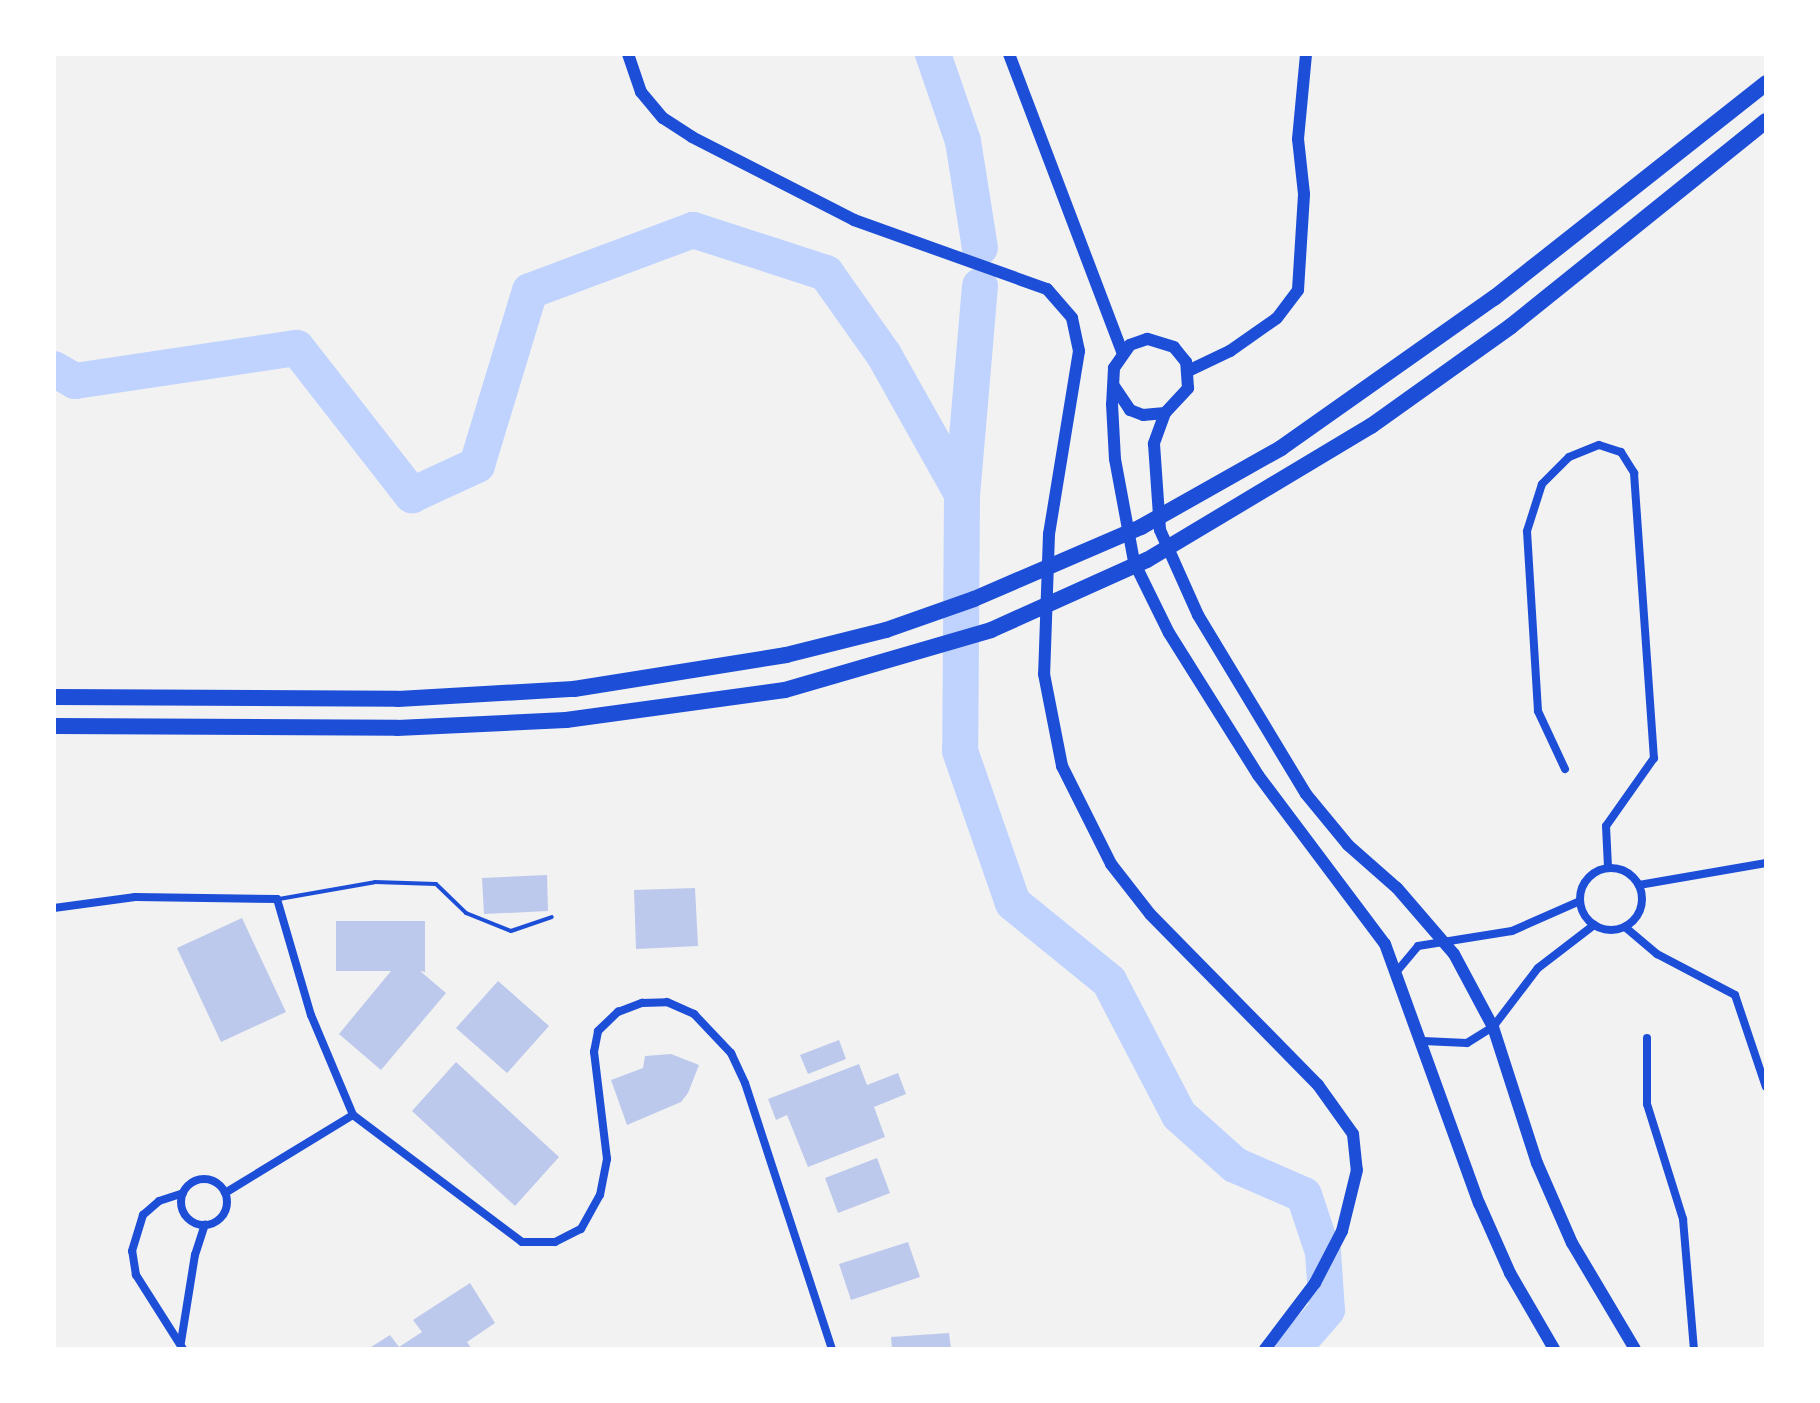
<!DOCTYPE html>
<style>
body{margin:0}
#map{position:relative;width:1820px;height:1403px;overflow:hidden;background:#f2f2f2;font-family:Figtree,sans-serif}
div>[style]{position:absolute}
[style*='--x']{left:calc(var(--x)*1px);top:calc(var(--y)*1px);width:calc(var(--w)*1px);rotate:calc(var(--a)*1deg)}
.river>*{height:36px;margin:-18px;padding:0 18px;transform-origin:18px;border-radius:18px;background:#bfd3fe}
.building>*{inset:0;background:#bdc9ec}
.service>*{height:4px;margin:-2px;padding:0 2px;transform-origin:2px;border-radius:2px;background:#1d4ed8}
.minor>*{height:8px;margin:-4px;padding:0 4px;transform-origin:4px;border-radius:4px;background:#1d4ed8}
.minor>.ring{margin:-4px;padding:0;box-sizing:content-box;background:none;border:8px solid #1d4ed8;border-radius:50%}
.secondary>*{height:12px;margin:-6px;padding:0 6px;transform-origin:6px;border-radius:6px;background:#1d4ed8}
.motorway>*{height:16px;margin:-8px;padding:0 8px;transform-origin:8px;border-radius:8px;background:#1d4ed8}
span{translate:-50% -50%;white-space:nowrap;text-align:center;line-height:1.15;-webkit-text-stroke:8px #fff;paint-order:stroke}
.frame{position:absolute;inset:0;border:56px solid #fff;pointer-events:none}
</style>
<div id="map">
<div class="river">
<div style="--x:933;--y:54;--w:92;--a:71"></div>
<div style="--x:963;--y:141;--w:108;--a:81"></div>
<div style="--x:980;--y:286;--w:209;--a:94.9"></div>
<div style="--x:962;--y:494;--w:257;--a:90.4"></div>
<div style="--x:960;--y:751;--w:161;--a:70.8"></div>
<div style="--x:1013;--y:903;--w:124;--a:39.1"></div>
<div style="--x:1109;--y:981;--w:151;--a:62.4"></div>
<div style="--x:1179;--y:1115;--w:75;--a:41.8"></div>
<div style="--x:1235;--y:1165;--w:75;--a:23.5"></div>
<div style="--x:1304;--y:1195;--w:60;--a:71.6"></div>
<div style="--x:1323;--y:1252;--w:58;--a:86.1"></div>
<div style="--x:1327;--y:1310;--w:52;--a:131.1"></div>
<div style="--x:54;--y:369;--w:24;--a:30"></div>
<div style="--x:75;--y:381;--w:224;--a:-8.5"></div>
<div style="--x:297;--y:348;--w:187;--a:52"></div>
<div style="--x:412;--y:495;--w:72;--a:-24.8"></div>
<div style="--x:477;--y:465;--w:182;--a:-73.1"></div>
<div style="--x:530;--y:291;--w:174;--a:-20.5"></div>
<div style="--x:693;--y:230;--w:140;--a:17.9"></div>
<div style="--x:826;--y:273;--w:100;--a:54.7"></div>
<div style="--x:884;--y:355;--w:159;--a:60.7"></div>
</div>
<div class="building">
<div style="clip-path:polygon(547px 875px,548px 911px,484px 914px,482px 878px)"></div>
<div style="clip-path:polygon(695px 888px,698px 946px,636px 949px,634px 890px)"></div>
<div style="clip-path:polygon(242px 918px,286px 1012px,221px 1042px,177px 948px)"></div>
<div style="clip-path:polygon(336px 921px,425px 921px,425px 972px,420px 971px,446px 993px,381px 1070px,339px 1034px,391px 971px,336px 971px)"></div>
<div style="clip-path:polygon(498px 981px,549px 1026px,507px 1073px,456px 1028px)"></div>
<div style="clip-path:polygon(839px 1040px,846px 1059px,808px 1074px,800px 1055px)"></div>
<div style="clip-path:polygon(671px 1054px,699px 1065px,688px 1093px,681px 1102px,627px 1125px,611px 1080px,643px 1068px,645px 1056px)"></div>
<div style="clip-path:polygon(456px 1062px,559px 1157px,515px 1206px,412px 1111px)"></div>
<div style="clip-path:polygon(859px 1064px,867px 1085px,898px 1073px,906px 1094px,874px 1107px,885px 1137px,808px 1167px,787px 1115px,776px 1120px,768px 1099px)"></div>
<div style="clip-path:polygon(877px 1158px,890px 1193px,838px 1213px,825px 1178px)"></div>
<div style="clip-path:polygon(908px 1242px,920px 1277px,851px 1300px,839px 1264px)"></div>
<div style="clip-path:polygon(470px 1283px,495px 1323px,467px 1342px,472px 1349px,368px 1349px,390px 1335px,399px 1347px,422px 1332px,413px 1320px)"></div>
<div style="clip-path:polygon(949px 1333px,951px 1349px,892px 1349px,891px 1337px)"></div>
</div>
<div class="service">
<div style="--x:279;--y:899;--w:97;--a:-10"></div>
<div style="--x:375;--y:882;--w:61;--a:1.9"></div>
<div style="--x:436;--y:884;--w:42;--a:44"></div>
<div style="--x:466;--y:913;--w:48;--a:21.8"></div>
<div style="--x:511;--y:931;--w:43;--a:-18.9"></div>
</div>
<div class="minor">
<div style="--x:1565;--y:769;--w:64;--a:-115"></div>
<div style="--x:1538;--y:711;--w:180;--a:-93.5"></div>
<div style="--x:1527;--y:531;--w:49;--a:-72.3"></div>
<div style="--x:1542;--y:484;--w:38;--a:-45"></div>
<div style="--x:1569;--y:457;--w:32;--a:-22"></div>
<div style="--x:1599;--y:445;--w:23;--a:18"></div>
<div style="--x:1621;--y:452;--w:25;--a:58"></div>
<div style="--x:1634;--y:473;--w:286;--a:86"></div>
<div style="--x:1654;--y:758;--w:83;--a:125.2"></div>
<div style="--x:1606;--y:826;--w:41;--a:87.2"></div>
<div class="ring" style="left:1580px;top:868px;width:54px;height:54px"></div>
<div style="--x:1639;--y:885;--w:129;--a:-9.8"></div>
<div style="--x:54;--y:908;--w:82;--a:-7.7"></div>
<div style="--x:135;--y:897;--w:142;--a:0.8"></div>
<div style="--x:277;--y:899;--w:121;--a:73.7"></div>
<div style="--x:311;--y:1015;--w:108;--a:67.2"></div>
<div style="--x:353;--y:1115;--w:211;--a:36.9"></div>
<div style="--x:522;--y:1242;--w:33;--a:0"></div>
<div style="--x:555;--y:1242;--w:29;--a:-27"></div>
<div style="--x:581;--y:1229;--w:39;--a:-61"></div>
<div style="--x:600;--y:1195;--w:37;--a:-79"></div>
<div style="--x:607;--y:1159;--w:108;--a:-96.9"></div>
<div style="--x:594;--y:1052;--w:21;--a:-79"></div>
<div style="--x:598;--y:1031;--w:28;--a:-44"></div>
<div style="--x:618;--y:1012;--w:26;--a:-21"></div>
<div style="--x:642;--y:1003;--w:25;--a:-2"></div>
<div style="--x:667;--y:1002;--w:30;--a:24"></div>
<div style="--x:694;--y:1014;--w:54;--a:46.5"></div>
<div style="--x:731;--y:1053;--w:33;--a:65"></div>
<div style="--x:745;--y:1083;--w:280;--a:71.9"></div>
<div style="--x:1625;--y:927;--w:42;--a:40.2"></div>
<div style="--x:1657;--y:954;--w:88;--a:27.7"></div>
<div style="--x:1735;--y:995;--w:97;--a:71.4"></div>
<div style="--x:1398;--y:970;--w:31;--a:-50"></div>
<div style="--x:1418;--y:946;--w:95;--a:-9.1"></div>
<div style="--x:1512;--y:931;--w:74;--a:-23.8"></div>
<div style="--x:1647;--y:1038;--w:66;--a:90"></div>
<div style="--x:1647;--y:1104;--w:121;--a:72.6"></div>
<div style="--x:1683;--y:1219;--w:130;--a:85.2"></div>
<div style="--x:1423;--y:1041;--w:44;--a:2.6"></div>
<div style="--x:1467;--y:1043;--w:31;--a:-32"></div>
<div style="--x:1493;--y:1027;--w:74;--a:-52.7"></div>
<div style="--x:1538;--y:968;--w:71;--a:-37.5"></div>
<div class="ring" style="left:181px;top:1179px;width:38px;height:38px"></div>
<div style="--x:225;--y:1193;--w:150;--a:-31.4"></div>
<div style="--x:181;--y:1342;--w:88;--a:-80.9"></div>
<div style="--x:195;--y:1255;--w:32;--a:-72"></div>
<div style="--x:183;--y:1349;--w:88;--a:-122.4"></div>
<div style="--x:136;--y:1275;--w:24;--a:-99"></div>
<div style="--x:132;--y:1251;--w:38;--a:-73"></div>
<div style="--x:143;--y:1215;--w:21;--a:-41"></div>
<div style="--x:159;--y:1201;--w:25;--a:-18"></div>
</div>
<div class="secondary">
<div style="--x:628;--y:54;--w:40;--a:71.1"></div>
<div style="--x:641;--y:92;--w:34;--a:50"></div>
<div style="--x:663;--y:118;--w:35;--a:33"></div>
<div style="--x:692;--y:137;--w:182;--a:27.1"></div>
<div style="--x:854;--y:220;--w:205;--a:19.7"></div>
<div style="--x:1047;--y:289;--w:38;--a:49"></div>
<div style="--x:1072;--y:318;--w:34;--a:78"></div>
<div style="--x:1079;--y:351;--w:185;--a:99.3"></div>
<div style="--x:1049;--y:534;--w:140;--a:92"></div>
<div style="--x:1044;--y:674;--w:94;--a:78.9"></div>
<div style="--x:1062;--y:766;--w:110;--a:63.4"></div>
<div style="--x:1111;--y:864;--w:63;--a:52"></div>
<div style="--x:1150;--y:914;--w:240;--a:45.5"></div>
<div style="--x:1318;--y:1085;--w:60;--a:54.5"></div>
<div style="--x:1353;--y:1134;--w:36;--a:84"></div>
<div style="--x:1357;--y:1170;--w:63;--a:103.8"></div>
<div style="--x:1342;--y:1231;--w:59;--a:117.4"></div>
<div style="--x:1315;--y:1283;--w:83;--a:127.1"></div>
<div style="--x:1009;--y:54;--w:319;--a:69.2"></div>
<div style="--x:1188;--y:371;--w:47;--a:-25.5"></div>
<div style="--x:1230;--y:351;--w:57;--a:-35.1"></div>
<div style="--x:1277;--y:318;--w:35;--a:-53"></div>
<div style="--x:1298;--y:290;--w:96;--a:-86.4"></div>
<div style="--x:1304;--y:194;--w:55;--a:-96.2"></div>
<div style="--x:1298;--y:139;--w:85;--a:-84.6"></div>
<div style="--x:1114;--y:386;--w:29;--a:56"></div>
<div style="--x:1130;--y:410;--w:14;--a:21"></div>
<div style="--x:1143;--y:415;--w:22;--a:-5"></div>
<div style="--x:1165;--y:413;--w:34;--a:-47"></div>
<div style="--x:1188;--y:388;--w:26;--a:-94"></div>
<div style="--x:1186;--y:362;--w:19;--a:-129"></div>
<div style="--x:1174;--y:347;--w:28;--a:-163"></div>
<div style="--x:1147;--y:339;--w:18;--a:161"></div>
<div style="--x:1130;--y:345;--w:28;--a:125"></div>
<div style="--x:1114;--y:368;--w:36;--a:93"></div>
<div style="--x:1112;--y:404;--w:55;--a:86.9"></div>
<div style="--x:1115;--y:459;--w:105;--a:79.5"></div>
<div style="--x:1134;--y:562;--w:79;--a:63.8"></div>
<div style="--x:1169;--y:633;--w:168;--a:57.9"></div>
<div style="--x:1258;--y:775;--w:211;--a:53.1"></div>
<div style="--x:1385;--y:944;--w:276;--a:70.1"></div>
<div style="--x:1479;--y:1203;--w:77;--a:66.1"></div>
<div style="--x:1510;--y:1273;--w:88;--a:59.9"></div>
<div style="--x:1165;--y:413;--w:33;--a:110"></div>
<div style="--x:1154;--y:444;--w:86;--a:86"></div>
<div style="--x:1160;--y:530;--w:93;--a:65.9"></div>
<div style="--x:1198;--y:615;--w:209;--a:58.9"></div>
<div style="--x:1306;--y:794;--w:66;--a:50.5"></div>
<div style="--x:1348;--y:845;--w:65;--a:41.3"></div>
<div style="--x:1397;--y:888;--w:87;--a:49.2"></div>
<div style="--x:1454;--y:954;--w:83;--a:61.9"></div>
<div style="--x:1493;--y:1027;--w:143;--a:72.1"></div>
<div style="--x:1537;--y:1163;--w:87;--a:66.4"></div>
<div style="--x:1572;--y:1243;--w:123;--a:59.3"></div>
</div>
<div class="motorway">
<div style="--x:54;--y:697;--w:344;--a:0.3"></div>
<div style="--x:398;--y:699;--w:176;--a:-3.3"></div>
<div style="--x:574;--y:689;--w:215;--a:-9.1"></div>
<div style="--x:786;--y:655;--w:103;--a:-14"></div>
<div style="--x:886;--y:630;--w:93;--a:-19.4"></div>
<div style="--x:974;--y:599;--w:182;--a:-23.3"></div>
<div style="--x:1141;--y:527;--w:161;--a:-29.4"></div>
<div style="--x:1281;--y:448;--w:261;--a:-35.2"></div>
<div style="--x:1494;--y:298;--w:347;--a:-38.3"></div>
<div style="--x:54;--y:726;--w:343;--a:0.3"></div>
<div style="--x:397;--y:728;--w:169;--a:-2.7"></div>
<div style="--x:566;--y:720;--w:221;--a:-7.8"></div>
<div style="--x:785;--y:690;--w:215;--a:-16.2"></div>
<div style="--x:991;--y:630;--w:171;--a:-24.2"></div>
<div style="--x:1147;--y:560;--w:261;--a:-30.9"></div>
<div style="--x:1371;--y:426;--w:172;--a:-35.5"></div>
<div style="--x:1511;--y:326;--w:327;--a:-38.8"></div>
</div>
<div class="frame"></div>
</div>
